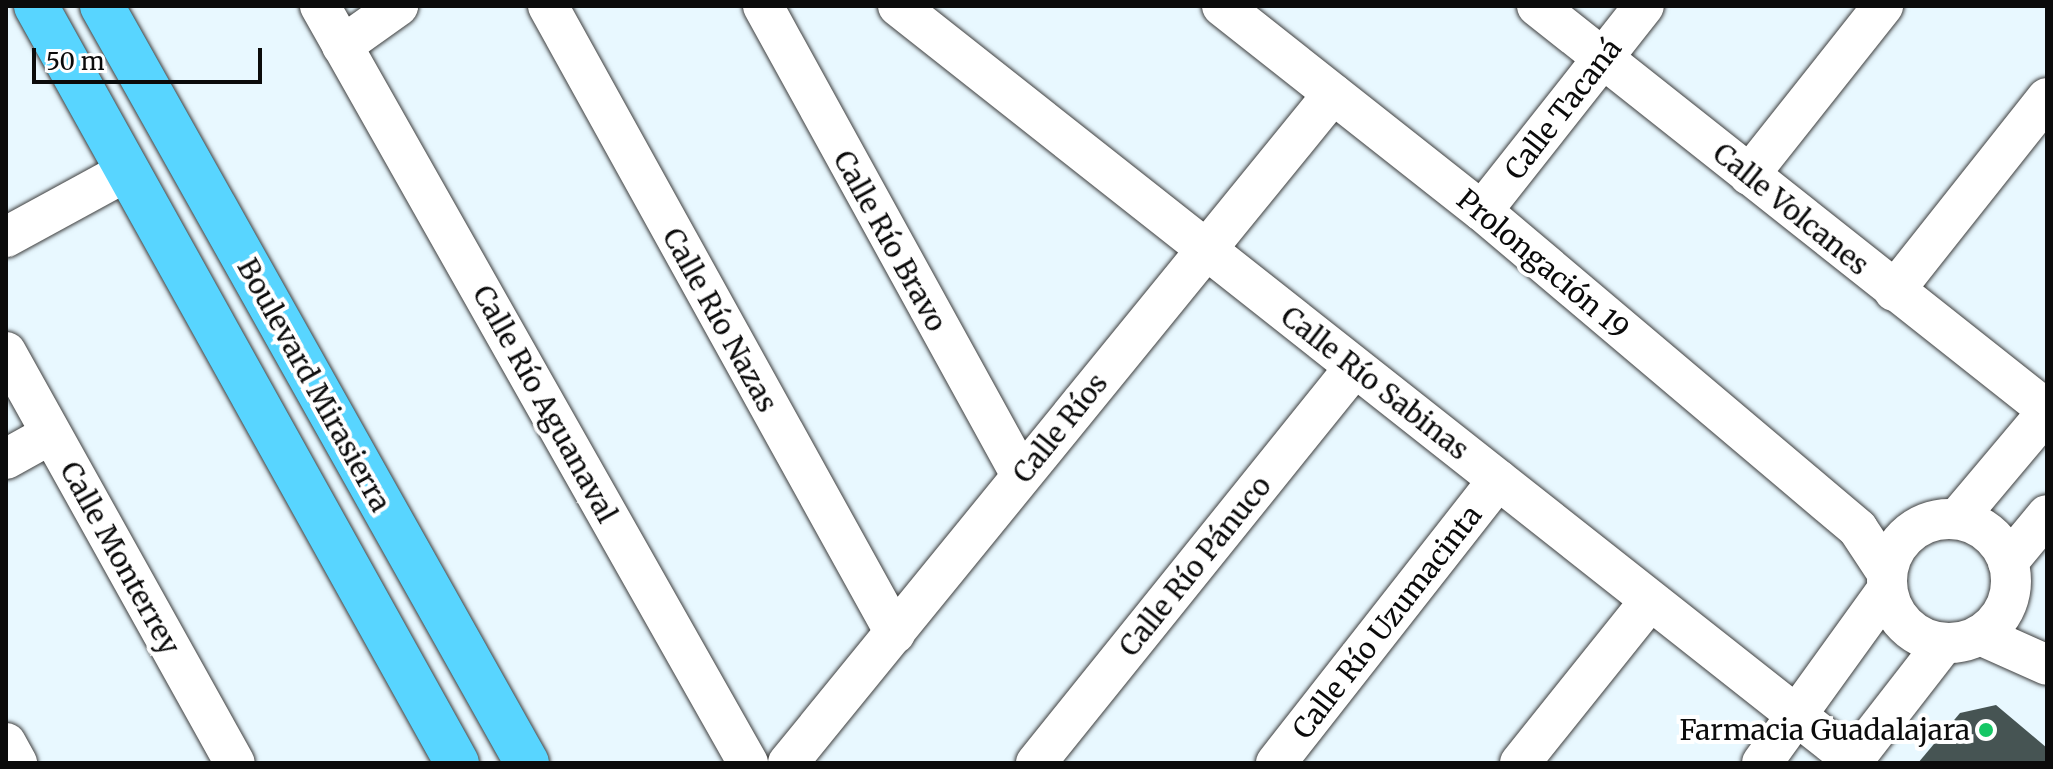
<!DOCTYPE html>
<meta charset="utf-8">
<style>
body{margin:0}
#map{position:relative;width:2053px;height:769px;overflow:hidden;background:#e8f8ff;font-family:Merriweather,serif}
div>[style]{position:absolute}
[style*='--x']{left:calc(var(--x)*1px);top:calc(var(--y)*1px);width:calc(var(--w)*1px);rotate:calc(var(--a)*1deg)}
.building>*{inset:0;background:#465453}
.roads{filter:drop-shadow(0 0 2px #3e3e3e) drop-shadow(0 0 2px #3e3e3e)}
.minor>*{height:40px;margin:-20px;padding:0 20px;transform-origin:20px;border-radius:20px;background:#fff}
.minor>.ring{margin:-20px;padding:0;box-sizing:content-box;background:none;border:40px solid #fff;border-radius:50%}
.major>*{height:44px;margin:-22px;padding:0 22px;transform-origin:22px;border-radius:22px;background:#58d5ff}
.dots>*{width:22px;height:22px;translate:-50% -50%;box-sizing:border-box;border:4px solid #fff;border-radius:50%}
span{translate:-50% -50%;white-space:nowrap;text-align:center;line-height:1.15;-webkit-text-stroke:8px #fff;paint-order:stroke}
.street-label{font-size:28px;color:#0b0b0b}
.poi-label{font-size:28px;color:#0b0b0b}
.right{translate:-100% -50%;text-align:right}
.frame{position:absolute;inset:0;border:8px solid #0b0b0b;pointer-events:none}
.scale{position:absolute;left:32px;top:48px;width:230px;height:36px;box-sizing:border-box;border:4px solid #0b0b0b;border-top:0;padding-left:10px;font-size:24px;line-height:28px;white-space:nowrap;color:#0b0b0b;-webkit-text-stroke:6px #fff;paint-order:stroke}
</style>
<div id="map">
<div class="building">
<div style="clip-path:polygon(1996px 705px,2047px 748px,2047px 763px,1918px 763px,1960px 713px)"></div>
</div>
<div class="roads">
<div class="minor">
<div style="--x:320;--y:6;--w:870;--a:60.52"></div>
<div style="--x:548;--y:6;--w:717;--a:61.04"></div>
<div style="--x:763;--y:6;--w:535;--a:61.18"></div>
<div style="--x:898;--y:6;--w:1217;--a:38.29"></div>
<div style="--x:1222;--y:6;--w:331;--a:38.3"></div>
<div style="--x:1482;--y:211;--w:492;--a:40.2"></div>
<div style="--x:1858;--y:529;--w:53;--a:56.6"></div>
<div style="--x:1537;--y:6;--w:651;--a:38.38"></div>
<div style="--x:342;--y:46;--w:69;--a:-35.5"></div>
<div style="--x:1749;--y:175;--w:216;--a:-51.6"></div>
<div style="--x:1482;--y:211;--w:261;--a:-51.7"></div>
<div style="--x:6;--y:237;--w:136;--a:-28.6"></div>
<div style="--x:1894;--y:291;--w:246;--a:-51.6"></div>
<div style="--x:6;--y:352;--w:470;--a:60.9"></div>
<div style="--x:6;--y:459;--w:51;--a:-29.1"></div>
<div style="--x:1957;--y:519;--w:140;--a:-49.9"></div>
<div class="ring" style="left:1887px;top:519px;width:84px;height:84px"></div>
<div style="--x:2008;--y:562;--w:61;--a:-50.3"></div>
<div style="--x:1980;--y:635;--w:73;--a:24.1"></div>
<div style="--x:6;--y:743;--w:23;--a:61"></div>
<div style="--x:788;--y:763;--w:863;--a:-50.83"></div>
<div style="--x:1036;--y:763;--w:507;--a:-51.16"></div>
<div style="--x:1276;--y:763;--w:360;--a:-51.9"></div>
<div style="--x:1520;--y:763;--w:205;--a:-51.3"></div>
<div style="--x:1762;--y:763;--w:213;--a:-54.2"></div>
<div style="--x:1851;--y:763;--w:152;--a:-52.2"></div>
</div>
<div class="major">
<div style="--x:36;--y:6;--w:866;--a:60.92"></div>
<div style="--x:102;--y:6;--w:868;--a:60.69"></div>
</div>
</div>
<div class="dots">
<div style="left:1986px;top:730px;background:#16c765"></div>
</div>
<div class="street-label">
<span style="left:1563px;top:109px;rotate:-52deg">Calle Tacaná</span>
<span style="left:1791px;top:209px;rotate:39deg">Calle Volcanes</span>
<span style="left:890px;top:241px;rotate:61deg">Calle Río Bravo</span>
<span style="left:1543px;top:264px;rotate:40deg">Prolongación 19</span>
<span style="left:720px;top:320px;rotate:61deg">Calle Río Nazas</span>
<span style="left:1375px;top:383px;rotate:38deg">Calle Río Sabinas</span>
<span style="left:314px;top:385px;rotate:61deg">Boulevard Mirasierra</span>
<span style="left:545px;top:404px;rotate:61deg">Calle Río Aguanaval</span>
<span style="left:1060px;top:428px;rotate:-51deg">Calle Ríos</span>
<span style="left:120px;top:558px;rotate:61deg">Calle Monterrey</span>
<span style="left:1195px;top:566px;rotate:-51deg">Calle Río Pánuco</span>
<span style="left:1387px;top:622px;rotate:-52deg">Calle Río Uzumacinta</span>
</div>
<div class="poi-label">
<span class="right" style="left:1970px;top:730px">Farmacia Guadalajara</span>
</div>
<div class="frame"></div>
<div class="scale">50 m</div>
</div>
